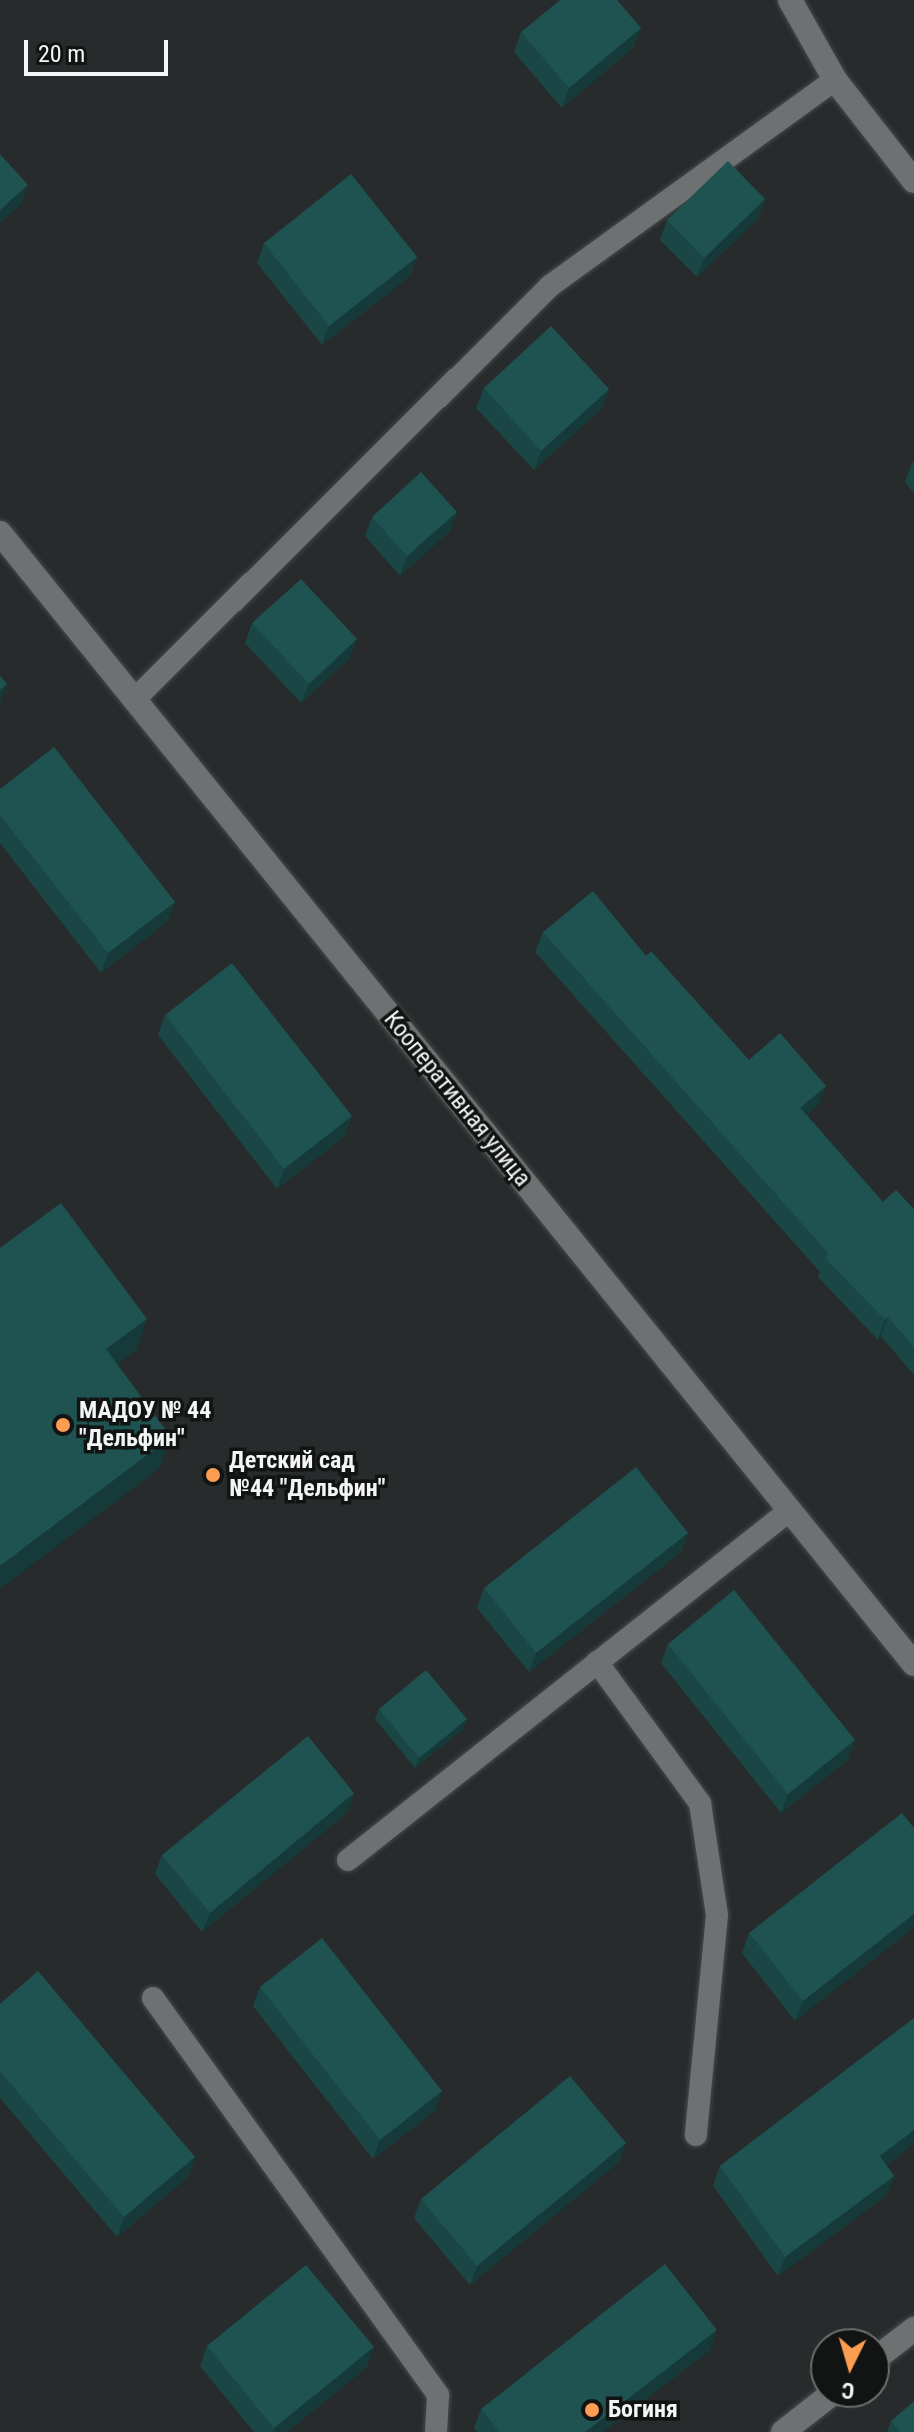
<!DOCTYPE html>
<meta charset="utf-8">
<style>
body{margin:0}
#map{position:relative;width:914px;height:2432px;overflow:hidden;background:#282b2c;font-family:"Roboto Condensed",sans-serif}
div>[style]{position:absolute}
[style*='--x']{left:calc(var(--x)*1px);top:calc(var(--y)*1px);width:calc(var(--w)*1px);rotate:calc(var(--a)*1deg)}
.roads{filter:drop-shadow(0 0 2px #47494a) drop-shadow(0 0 2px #47494a)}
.lane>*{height:22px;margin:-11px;padding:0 11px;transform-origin:11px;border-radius:11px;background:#6e7172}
.street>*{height:24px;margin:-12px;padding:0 12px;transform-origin:12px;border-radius:12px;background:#6e7172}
.secondary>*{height:24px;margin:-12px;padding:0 12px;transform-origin:12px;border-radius:12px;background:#6e7172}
.wall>*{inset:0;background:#1a4746}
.shaded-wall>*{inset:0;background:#153a39}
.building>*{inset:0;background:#1e5351}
.dots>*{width:22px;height:22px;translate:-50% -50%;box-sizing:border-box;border:4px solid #121313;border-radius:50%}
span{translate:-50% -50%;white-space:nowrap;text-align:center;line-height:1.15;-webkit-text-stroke:7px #121313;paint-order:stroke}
.street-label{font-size:24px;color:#f3f5f6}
.poi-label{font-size:24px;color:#f3f5f6;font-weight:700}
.left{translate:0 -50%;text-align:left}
.north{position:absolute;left:810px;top:2328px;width:80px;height:80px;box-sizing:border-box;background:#121313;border:2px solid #6c6d6e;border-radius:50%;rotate:185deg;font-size:22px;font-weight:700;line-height:32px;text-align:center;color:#f3f5f6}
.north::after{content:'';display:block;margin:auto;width:28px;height:36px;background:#fc9d52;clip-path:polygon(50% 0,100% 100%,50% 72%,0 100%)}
.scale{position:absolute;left:24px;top:40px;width:144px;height:36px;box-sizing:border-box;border:4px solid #f3f5f6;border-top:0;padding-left:10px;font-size:24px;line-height:28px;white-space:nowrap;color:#f3f5f6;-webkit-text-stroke:6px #121313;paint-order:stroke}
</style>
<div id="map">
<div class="roads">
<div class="lane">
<div style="--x:134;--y:700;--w:587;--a:-44.86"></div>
<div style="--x:550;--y:286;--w:352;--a:-35.9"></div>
<div style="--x:597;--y:1662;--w:175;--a:53.9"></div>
<div style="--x:700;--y:1803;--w:113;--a:81.4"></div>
<div style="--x:717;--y:1915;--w:221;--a:95.5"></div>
<div style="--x:348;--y:1860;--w:564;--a:-38.37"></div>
<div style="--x:153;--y:1998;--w:489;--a:54.3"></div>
<div style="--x:438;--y:2395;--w:37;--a:93"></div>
</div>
<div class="street">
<div style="--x:790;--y:0;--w:92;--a:60.6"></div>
<div style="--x:835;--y:80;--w:128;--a:52"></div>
</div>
<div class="secondary">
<div style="--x:0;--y:533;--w:1454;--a:51.06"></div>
<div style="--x:874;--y:2360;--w:51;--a:-37.8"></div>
<div style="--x:783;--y:2432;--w:65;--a:-38.1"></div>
</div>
</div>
<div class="wall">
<div style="clip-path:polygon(641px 28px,633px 48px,562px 108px,514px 52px,521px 32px)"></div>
<div style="clip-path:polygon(765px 199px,758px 219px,697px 277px,660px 240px,667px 220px)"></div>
<div style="clip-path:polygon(264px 243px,417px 257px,410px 276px,322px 345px,257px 263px)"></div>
<div style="clip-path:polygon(484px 388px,609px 389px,602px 408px,534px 470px,476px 408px)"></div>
<div style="clip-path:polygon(914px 461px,914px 493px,905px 482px,912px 463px)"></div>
<div style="clip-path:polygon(457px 512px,450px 531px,400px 576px,365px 536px,372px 517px)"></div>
<div style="clip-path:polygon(252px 623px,350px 658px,301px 703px,245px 643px)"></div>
<div style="clip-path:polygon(0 789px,175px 902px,168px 921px,101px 973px,0 843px)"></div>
<div style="clip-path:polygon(543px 932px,646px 956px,749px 1060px,826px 1086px,818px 1105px,807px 1115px,883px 1202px,914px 1209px,914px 1375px,881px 1336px,878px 1340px,818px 1277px,820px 1272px,535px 952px)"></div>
<div style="clip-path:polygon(165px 1015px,345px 1136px,277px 1189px,158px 1035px)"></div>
<div style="clip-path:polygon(688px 1533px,681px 1552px,529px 1672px,477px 1608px,484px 1588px)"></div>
<div style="clip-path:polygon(668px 1644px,855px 1740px,848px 1760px,781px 1813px,661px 1663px)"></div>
<div style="clip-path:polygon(379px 1709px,467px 1719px,463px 1729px,415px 1768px,375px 1719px)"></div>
<div style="clip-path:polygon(354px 1793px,347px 1813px,202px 1932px,155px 1874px,162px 1855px)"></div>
<div style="clip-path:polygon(914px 1828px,795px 2021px,742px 1953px,749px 1933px)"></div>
<div style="clip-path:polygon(260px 1987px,442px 2091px,435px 2111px,373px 2159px,253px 2006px)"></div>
<div style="clip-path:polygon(0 2004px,195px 2157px,188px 2177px,117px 2237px,0 2098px)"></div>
<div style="clip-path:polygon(914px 2018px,914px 2144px,886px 2165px,894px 2176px,887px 2195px,778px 2276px,713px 2186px,720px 2166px)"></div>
<div style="clip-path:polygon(619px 2162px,470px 2285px,414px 2218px,421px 2199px)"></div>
<div style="clip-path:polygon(207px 2346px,367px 2367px,287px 2432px,254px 2432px,200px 2366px)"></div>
<div style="clip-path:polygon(710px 2350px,603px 2432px,477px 2432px,474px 2428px,481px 2409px)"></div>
<div style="clip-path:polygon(891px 2421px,914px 2432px,887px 2432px)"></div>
</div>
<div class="shaded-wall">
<div style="clip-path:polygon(641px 28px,633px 48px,562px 108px,569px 88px)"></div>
<div style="clip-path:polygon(28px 185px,21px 205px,0 223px,0 210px)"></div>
<div style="clip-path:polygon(765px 199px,758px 219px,697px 277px,704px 258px)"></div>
<div style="clip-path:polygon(417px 257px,410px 276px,322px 345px,329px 326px)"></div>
<div style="clip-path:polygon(609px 389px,602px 408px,534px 470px,541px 451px)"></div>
<div style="clip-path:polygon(457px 512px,450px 531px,400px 576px,407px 556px)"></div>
<div style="clip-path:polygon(357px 639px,350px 658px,301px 703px,309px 684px)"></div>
<div style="clip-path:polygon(7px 684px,0 703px,0 690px)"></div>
<div style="clip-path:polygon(175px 902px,168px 921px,101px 973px,108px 953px)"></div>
<div style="clip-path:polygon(826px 1086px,818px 1105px,793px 1127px,800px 1108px)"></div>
<div style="clip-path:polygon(352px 1116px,345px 1136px,277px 1189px,284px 1169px)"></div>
<div style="clip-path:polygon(888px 1317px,881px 1336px,878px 1340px,885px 1320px)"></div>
<div style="clip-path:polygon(147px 1319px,136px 1351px,94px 1381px,106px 1349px)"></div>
<div style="clip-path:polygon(171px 1437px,159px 1469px,0 1589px,0 1566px)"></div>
<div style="clip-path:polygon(688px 1533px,681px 1552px,529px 1672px,536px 1653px)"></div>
<div style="clip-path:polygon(467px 1719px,463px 1729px,415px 1768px,419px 1758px)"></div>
<div style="clip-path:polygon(855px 1740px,848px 1760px,781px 1813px,788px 1794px)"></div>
<div style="clip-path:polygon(354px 1793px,347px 1813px,202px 1932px,210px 1913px)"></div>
<div style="clip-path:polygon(914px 1914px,914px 1928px,795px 2021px,803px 2001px)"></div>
<div style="clip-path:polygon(442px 2091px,435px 2111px,373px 2159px,380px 2140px)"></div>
<div style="clip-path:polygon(914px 2130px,914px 2144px,873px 2175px,880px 2156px)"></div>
<div style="clip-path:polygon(626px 2143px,619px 2162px,470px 2285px,477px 2266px)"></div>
<div style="clip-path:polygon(195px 2157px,188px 2177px,117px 2237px,124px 2217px)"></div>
<div style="clip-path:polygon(894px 2176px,887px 2195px,778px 2276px,785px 2257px)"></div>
<div style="clip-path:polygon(717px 2330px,710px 2350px,603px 2432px,585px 2432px)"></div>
<div style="clip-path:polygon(374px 2347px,367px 2367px,287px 2432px,273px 2432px,274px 2428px)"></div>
</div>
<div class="building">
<div style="clip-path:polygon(560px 0,617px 0,641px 28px,569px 88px,521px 32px)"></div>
<div style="clip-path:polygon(0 154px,28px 185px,0 210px)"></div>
<div style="clip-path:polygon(728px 161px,765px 199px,704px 258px,667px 220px)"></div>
<div style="clip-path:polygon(351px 174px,417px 257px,329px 326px,264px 243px)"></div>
<div style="clip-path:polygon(551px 326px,609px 389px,541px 451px,484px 388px)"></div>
<div style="clip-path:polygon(421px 472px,457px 512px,407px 556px,372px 517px)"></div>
<div style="clip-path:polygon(301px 579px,357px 639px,309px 684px,252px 623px)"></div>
<div style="clip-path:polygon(0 676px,7px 684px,0 690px)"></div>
<div style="clip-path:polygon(54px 747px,175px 902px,108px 953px,0 815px,0 789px)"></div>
<div style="clip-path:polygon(593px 891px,646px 956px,651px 951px,749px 1060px,780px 1033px,826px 1086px,800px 1108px,883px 1202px,896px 1190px,914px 1209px,914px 1347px,888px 1317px,885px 1320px,825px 1258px,829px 1254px,543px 932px)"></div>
<div style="clip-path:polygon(232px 963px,352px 1116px,284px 1169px,165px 1015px)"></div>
<div style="clip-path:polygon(61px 1203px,147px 1319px,106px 1349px,171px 1437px,0 1566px,0 1248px)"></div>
<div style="clip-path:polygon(636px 1467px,688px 1533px,536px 1653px,484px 1588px)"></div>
<div style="clip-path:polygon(734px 1590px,855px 1740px,788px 1794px,668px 1644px)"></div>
<div style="clip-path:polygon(426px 1670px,467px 1719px,419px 1758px,379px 1709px)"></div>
<div style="clip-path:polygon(308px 1736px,354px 1793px,210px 1913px,162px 1855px)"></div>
<div style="clip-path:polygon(902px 1813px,914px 1828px,914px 1914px,803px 2001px,749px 1933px)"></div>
<div style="clip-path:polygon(322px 1938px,442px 2091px,380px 2140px,260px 1987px)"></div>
<div style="clip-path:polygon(38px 1971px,195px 2157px,124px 2217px,0 2071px,0 2004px)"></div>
<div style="clip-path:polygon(914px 2018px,914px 2130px,880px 2156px,894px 2176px,785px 2257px,720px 2166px)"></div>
<div style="clip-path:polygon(570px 2076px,626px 2143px,477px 2266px,421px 2199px)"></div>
<div style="clip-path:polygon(665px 2264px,717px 2330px,585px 2432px,500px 2432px,481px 2409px)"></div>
<div style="clip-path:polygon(306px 2265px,374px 2347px,274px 2428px,207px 2346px)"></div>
<div style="clip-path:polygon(914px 2401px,914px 2432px,901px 2432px,891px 2421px)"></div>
</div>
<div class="dots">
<div style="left:63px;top:1425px;background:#fc9d52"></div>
<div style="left:213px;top:1475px;background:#fc9d52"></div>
<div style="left:592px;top:2410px;background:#fc9d52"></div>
</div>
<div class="street-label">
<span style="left:457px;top:1099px;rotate:51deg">Кооперативная улица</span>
</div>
<div class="poi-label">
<span class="left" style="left:79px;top:1425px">МАДОУ № 44<br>"Дельфин"</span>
<span class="left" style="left:229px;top:1475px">Детский сад<br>№44 "Дельфин"</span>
<span class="left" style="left:608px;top:2410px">Богиня</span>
</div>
<div class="north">С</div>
<div class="scale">20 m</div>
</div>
